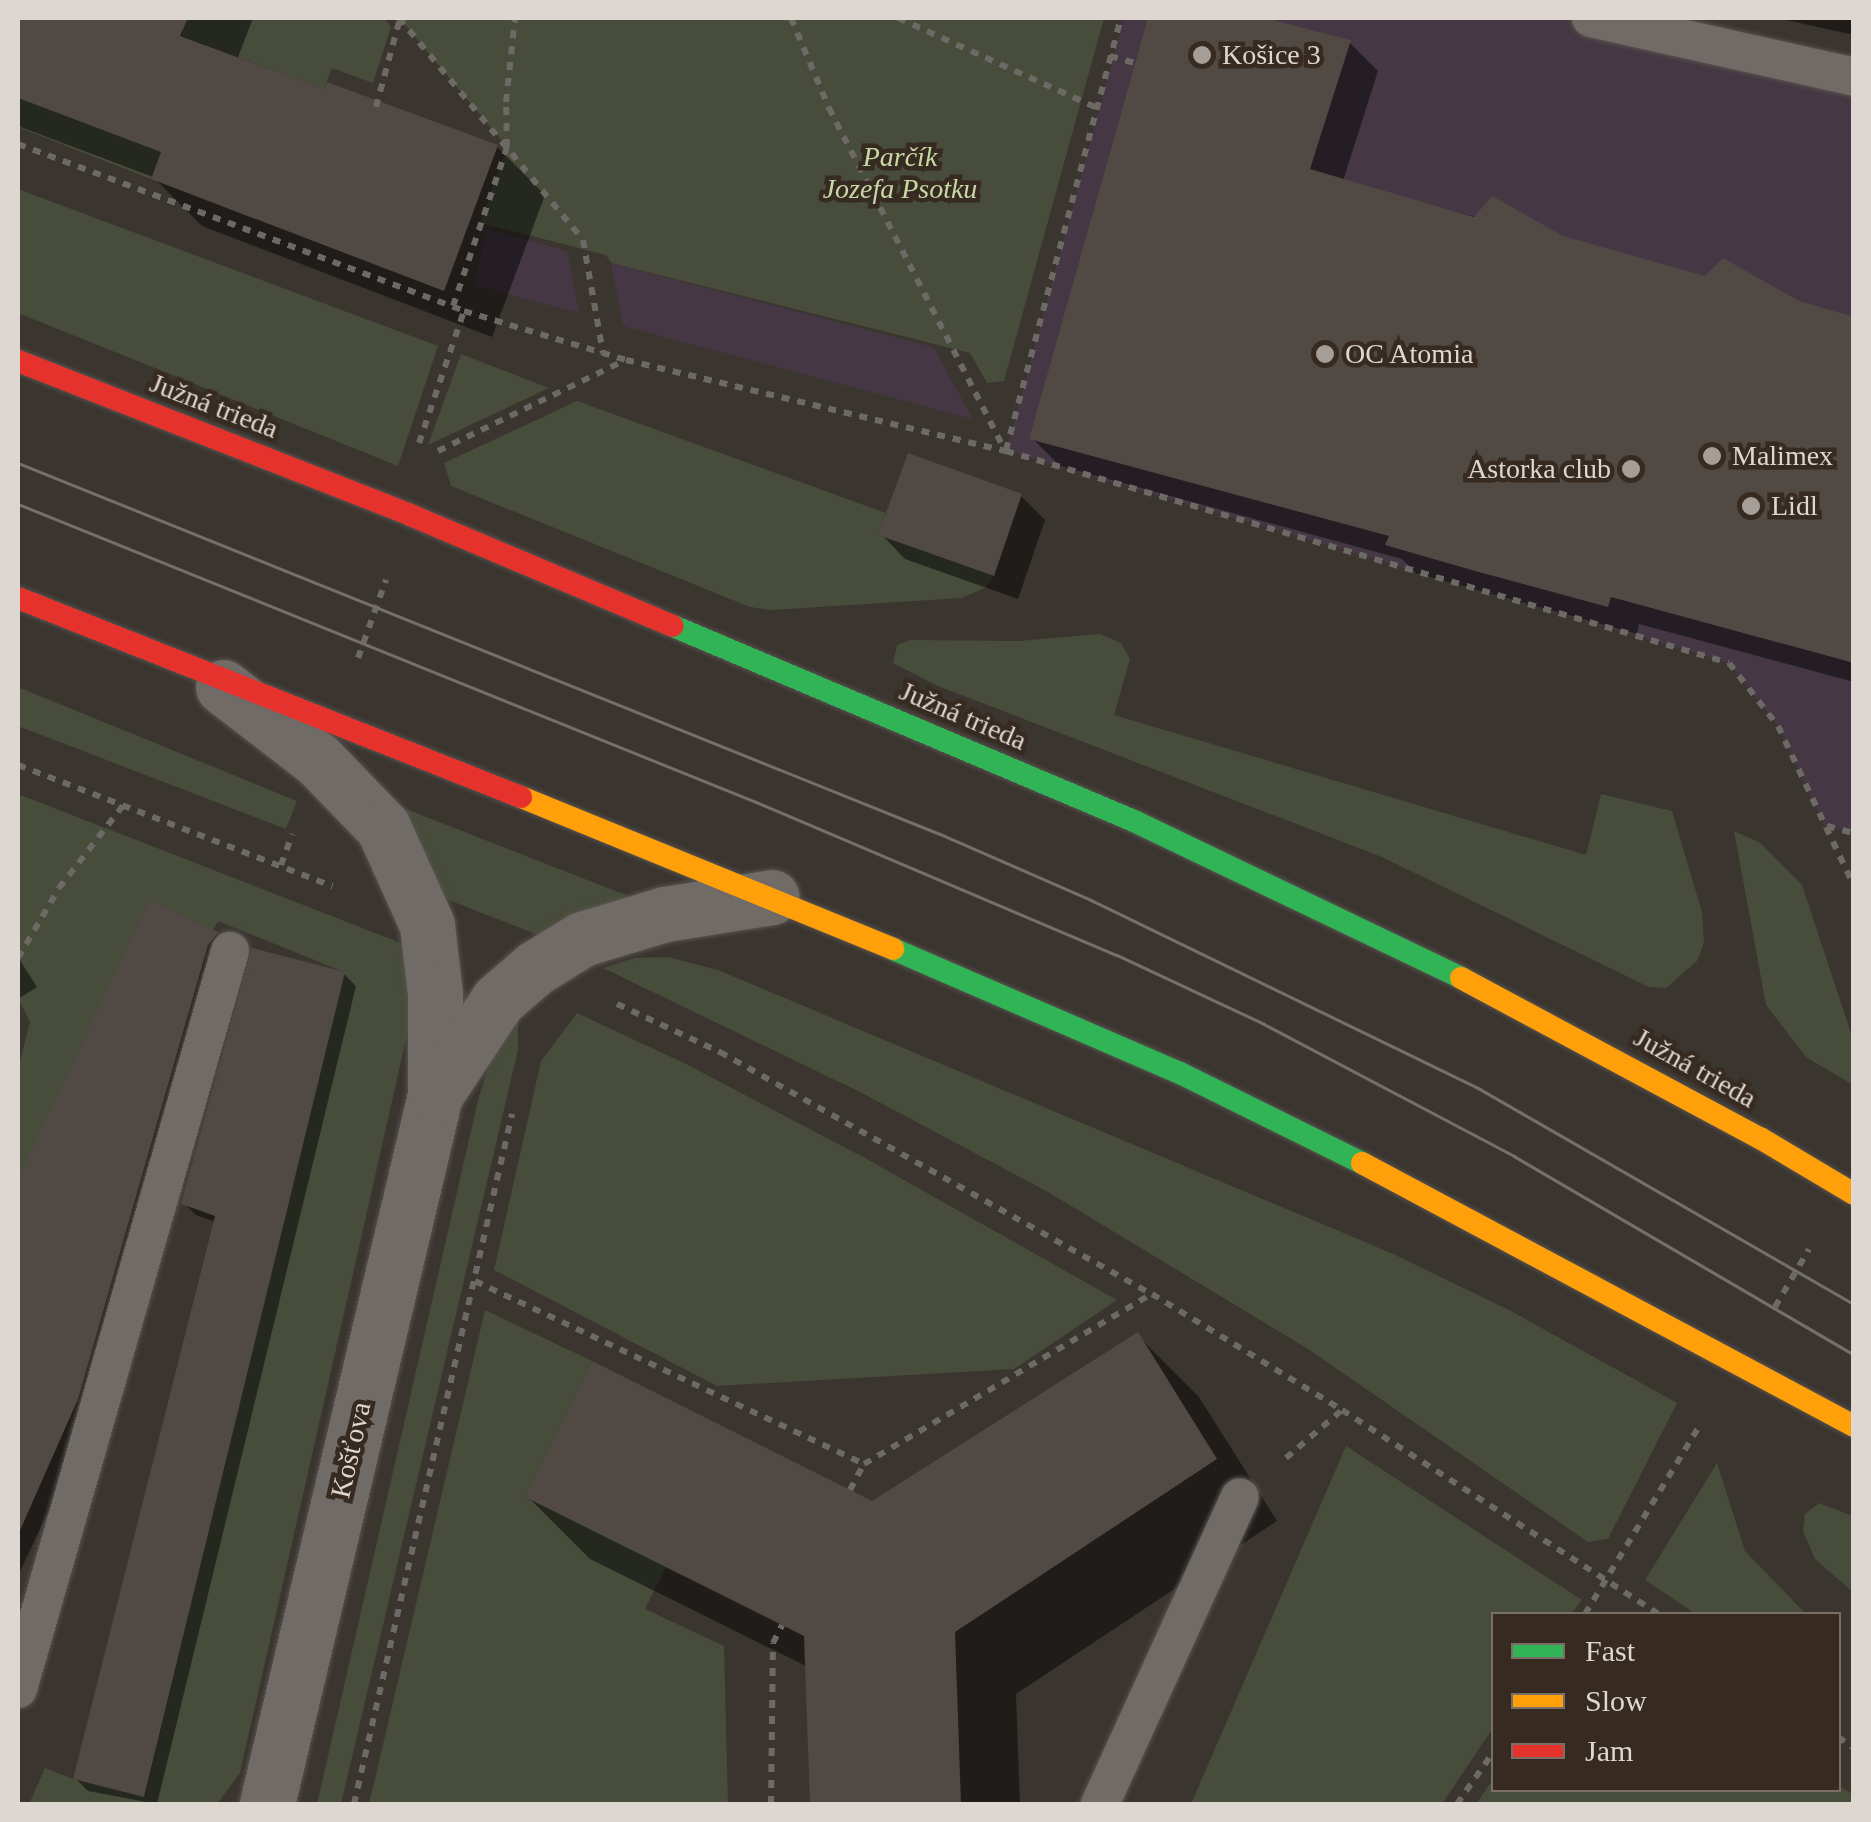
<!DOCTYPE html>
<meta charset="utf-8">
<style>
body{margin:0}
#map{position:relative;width:1871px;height:1822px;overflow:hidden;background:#3b3530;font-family:"Times New Roman",serif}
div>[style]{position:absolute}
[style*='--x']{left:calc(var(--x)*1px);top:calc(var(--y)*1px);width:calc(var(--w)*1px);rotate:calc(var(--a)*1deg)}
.commercial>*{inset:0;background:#453844}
.green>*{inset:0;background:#474c3b}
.shadow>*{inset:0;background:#0007}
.building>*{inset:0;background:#504944}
.path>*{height:6px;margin-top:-3px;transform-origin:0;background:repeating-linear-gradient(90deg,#6d6965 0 8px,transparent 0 16px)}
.roads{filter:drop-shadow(0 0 2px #57524d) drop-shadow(0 0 2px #57524d)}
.lane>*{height:38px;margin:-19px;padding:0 19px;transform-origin:19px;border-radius:19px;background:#706b66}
.street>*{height:55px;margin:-27.5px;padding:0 27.5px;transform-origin:27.5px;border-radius:27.5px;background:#706b66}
.fast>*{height:22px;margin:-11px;padding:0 11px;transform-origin:11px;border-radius:11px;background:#30b455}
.slow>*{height:22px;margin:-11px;padding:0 11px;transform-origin:11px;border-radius:11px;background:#ff9f0a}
.jam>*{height:22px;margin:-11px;padding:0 11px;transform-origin:11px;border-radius:11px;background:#e5322d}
.tram>*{height:2.5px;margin:-1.25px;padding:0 1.25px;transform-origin:1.25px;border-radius:1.25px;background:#746f6b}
.dots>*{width:28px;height:28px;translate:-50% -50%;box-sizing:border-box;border:5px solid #362a21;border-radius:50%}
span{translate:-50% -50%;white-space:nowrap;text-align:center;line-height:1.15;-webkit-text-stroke:9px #362a21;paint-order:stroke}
.poi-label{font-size:28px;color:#ded6d0}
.left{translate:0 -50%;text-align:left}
.right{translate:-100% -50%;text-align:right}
.park-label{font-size:28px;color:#c6d8a5;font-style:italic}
.street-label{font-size:28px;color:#ded6d0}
.frame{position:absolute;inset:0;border:20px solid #ded6d0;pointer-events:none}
.legend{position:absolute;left:1491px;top:1612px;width:350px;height:180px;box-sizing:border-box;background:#362a21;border:2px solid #796f67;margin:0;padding:12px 18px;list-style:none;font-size:30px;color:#ded6d0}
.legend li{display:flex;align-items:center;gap:20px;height:50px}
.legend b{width:50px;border:2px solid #796f67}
</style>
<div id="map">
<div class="commercial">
<div style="clip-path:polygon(1124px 18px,1591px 18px,1853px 77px,1853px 833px,1825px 826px,1778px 726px,1729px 663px,1006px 451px)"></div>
<div style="clip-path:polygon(486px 229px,567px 251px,579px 313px,475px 285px)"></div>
<div style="clip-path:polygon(611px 263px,933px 347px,973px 419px,623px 326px)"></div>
</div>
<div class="green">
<div style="clip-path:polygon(188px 18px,384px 18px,391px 27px,373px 83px,332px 68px,324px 89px,181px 36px)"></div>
<div style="clip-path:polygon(399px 18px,1104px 18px,1004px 381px,987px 383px,970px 353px,611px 263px,606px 255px,480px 223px,507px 147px)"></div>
<div style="clip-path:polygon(18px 98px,143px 145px,165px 142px,151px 179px,18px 127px)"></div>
<div style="clip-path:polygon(18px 189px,438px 346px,398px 466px,18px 313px)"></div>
<div style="clip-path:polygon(461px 354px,549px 388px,428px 445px)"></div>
<div style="clip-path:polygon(577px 401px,886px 513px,878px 535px,994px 576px,985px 588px,962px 598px,772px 610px,750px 607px,451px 486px,444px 463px)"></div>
<div style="clip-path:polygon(1100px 634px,1121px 643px,1130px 659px,1114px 715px,1586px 855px,1601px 794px,1672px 811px,1702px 912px,1704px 943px,1697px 961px,1666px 988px,1649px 987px,1382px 857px,938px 686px,893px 663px,897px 645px,910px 640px,1019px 641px)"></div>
<div style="clip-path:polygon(18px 687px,297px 801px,286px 829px,18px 726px)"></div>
<div style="clip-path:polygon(18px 794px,406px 945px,414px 1004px,240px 1773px,217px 1804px,29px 1804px,45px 1768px,73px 1779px,145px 1796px,344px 972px,218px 921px,213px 930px,149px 901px,18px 1184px,18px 1069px,30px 1022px,18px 998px)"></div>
<div style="clip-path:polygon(399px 807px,406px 809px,631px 897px,546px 938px,441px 897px)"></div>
<div style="clip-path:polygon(1734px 831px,1759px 842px,1802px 885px,1853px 1039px,1853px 1085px,1806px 1057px,1766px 1005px)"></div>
<div style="clip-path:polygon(668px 957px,718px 970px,1391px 1253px,1511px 1311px,1677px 1403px,1608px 1539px,1588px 1542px,1308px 1349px,1048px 1192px,860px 1092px,603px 968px,634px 958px)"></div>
<div style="clip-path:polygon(577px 1013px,688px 1065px,865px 1158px,1117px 1300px,1014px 1369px,717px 1386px,494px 1270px,541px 1061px)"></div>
<div style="clip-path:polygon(518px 1023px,518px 1050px,341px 1804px,317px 1804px,478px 1100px,488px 1067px)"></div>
<div style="clip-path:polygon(485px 1310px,592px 1361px,525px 1497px,666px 1567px,645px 1609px,724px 1646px,728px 1804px,369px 1804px)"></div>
<div style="clip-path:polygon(1346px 1446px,1582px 1600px,1571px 1614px,1494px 1614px,1493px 1728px,1442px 1804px,1191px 1804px)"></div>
<div style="clip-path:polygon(1717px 1463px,1745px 1551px,1806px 1614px,1696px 1614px,1645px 1580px)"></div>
<div style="clip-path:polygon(1819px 1503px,1853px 1516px,1853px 1592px,1815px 1559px,1803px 1531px,1805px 1514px)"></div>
<div style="clip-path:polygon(1493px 1779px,1494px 1790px,1838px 1790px,1839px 1785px,1853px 1795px,1853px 1804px,1476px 1804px)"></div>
</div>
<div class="shadow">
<div style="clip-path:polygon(18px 18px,253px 18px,237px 60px,497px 147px,545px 195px,492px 337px,202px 226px,153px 177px,18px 126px)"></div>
<div style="clip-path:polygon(1151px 18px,1253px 18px,1349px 42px,1378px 71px,1343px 181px,1854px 319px,1854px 682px,1639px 624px,1637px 634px,1416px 573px,1402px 559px,1060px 466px,1032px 438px)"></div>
<div style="clip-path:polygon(1777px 18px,1854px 18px,1854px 35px)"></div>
<div style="clip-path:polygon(1021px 496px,1045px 520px,1018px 599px,905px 559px,881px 534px)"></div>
<div style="clip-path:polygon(150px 904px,217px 935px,229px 946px,79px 1446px,18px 1576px,18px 1189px)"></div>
<div style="clip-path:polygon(18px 957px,37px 987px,18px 999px)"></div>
<div style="clip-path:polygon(344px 974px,356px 986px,157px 1804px,88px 1791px,76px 1779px,216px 1222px,196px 1215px,184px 1203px)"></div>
<div style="clip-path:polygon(1137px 1335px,1199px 1397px,1277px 1521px,1016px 1694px,1020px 1804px,813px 1804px,808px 1667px,590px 1559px,528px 1497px,872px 1504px)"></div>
</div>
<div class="building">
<div style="clip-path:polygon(18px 18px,188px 18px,180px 36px,324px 89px,327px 82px,498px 145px,444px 291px,151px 179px,161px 152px,18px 98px)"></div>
<div style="clip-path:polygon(1148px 18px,1264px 18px,1351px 40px,1310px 169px,1474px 217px,1492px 196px,1563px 236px,1705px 276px,1723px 258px,1799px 301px,1854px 317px,1854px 663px,1611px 597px,1608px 607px,1475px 571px,1385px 545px,1389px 536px,1029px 439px)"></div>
<div style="clip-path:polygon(908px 453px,1022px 494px,994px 576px,878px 535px)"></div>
<div style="clip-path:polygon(149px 900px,218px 932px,208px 945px,78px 1399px,18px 1535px,18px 1180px)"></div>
<div style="clip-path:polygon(252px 948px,345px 972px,144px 1797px,73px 1779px,215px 1216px,181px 1204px)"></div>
<div style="clip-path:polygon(1138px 1332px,1217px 1459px,955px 1632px,961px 1804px,810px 1804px,804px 1636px,525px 1497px,592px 1361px,872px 1501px)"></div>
</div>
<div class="path">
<div style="--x:399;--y:18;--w:288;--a:50.3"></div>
<div style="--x:583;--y:240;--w:115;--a:80"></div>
<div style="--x:791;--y:18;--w:98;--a:67.1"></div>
<div style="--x:829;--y:108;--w:385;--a:62.8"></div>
<div style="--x:898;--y:18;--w:218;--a:24.3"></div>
<div style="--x:1110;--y:56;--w:26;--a:16"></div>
<div style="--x:376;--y:107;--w:92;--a:-74.9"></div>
<div style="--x:18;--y:144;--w:476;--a:20.5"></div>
<div style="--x:464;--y:311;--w:169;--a:16.8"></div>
<div style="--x:626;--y:360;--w:391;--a:13.5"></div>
<div style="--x:1006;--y:451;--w:753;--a:16.34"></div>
<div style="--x:1729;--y:663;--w:80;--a:52.1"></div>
<div style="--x:1778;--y:726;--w:177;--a:64.6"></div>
<div style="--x:453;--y:306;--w:168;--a:-71.2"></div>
<div style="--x:507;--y:147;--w:45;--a:-91.3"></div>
<div style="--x:506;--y:102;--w:84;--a:-83.9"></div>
<div style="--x:419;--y:443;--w:139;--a:-71.2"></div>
<div style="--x:1006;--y:450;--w:447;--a:-75.1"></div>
<div style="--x:438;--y:451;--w:208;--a:-25.9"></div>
<div style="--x:358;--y:658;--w:83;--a:-70.3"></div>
<div style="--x:18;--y:765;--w:337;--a:21.1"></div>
<div style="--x:1827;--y:826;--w:28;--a:15"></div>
<div style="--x:281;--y:865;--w:33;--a:-70"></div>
<div style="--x:18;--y:958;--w:81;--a:-59.6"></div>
<div style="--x:59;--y:888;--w:108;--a:-52.2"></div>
<div style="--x:617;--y:1004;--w:114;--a:25"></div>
<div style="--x:720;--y:1052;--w:495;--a:29.3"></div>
<div style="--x:1152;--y:1294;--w:223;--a:31.4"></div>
<div style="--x:1342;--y:1410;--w:377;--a:32.8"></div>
<div style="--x:475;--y:1281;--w:430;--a:25.2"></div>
<div style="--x:864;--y:1464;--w:334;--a:-30.6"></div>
<div style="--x:1775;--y:1307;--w:67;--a:-59.6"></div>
<div style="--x:1286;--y:1458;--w:74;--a:-40.6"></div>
<div style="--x:850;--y:1490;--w:30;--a:-62"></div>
<div style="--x:1585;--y:1614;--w:223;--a:-58.7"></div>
<div style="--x:1838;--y:1737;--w:19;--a:35"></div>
<div style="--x:354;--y:1804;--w:708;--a:-77.1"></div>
<div style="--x:771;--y:1804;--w:161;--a:-89.3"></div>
<div style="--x:773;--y:1643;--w:20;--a:-63"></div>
<div style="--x:1457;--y:1804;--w:65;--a:-55.1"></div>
</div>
<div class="roads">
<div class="lane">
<div style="--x:1591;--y:18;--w:270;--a:12.6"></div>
<div style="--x:18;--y:1689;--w:768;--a:-73.97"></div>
<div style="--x:1100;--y:1804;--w:337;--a:-65.5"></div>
</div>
<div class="street">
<div style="--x:223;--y:687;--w:121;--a:37.6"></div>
<div style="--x:319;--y:761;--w:92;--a:45.9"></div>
<div style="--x:383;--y:827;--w:107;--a:65.8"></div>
<div style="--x:427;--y:925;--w:69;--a:83.4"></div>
<div style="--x:435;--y:994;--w:101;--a:90"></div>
<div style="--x:435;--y:1095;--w:729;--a:103.33"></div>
<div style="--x:435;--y:1095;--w:114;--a:-56.4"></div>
<div style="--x:498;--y:1000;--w:49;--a:-40.9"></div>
<div style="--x:535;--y:968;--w:55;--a:-31.7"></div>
<div style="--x:582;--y:939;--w:87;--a:-16.8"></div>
<div style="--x:665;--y:914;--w:108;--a:-9"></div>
</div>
<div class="fast">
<div style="--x:673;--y:626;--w:501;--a:22.93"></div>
<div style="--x:1134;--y:821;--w:363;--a:25.6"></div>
<div style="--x:893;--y:949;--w:313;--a:23.4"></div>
<div style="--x:1180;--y:1073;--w:203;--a:26.3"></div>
</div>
<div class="slow">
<div style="--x:521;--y:797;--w:402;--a:22.2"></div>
<div style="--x:1461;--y:978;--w:339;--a:28.2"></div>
<div style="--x:1760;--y:1138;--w:109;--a:30.8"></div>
<div style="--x:1362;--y:1163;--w:558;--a:28.13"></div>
</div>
<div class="jam">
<div style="--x:18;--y:361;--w:421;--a:21.4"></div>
<div style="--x:410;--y:515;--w:285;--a:22.9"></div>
<div style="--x:18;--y:598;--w:541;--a:21.59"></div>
</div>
</div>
<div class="tram">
<div style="--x:18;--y:463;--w:994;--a:21.92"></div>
<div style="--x:940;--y:834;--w:165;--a:23.6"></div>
<div style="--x:1091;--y:900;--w:432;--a:25.9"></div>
<div style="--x:1480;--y:1089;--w:431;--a:29.9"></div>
<div style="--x:18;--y:504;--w:796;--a:21.99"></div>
<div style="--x:756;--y:802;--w:392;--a:23"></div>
<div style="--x:1117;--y:955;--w:162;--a:25.1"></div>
<div style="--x:1264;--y:1024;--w:283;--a:27.8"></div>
<div style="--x:1514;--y:1156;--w:394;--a:30.3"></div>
</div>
<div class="dots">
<div style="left:1202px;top:55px;background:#a59e98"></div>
<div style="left:1325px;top:354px;background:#a59e98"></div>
<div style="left:1712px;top:456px;background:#a59e98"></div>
<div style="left:1631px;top:469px;background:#a59e98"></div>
<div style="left:1751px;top:506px;background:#a59e98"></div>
</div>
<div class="poi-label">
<span class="left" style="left:1222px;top:55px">Košice 3</span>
<span class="left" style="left:1345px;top:354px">OC Atomia</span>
<span class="left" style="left:1732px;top:456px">Malimex</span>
<span class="right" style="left:1611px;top:469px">Astorka club</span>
<span class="left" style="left:1771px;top:506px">Lidl</span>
</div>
<div class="park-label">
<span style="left:900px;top:173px">Parčík<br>Jozefa Psotku</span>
</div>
<div class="street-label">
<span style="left:214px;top:406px;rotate:21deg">Južná trieda</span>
<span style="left:963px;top:716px;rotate:23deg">Južná trieda</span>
<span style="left:1695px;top:1068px;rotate:29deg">Južná trieda</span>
<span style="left:351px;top:1450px;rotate:-77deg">Košťova</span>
</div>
<div class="frame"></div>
<ul class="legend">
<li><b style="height:12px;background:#30b455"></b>Fast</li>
<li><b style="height:12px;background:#ff9f0a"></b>Slow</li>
<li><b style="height:12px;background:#e5322d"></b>Jam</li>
</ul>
</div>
